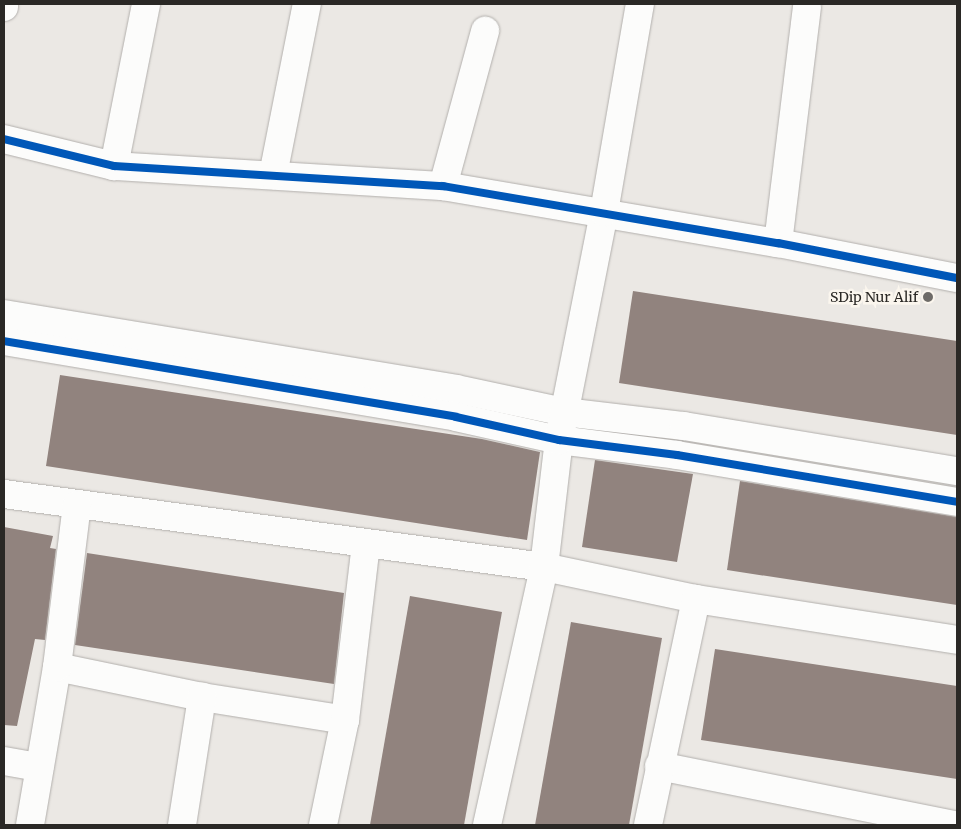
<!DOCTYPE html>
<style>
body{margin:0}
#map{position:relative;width:961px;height:829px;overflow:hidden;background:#ebe8e4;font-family:Merriweather,serif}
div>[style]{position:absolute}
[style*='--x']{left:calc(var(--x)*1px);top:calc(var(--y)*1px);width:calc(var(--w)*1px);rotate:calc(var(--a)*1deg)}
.building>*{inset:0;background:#91837e}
.roads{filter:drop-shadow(0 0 1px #b2afac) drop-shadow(0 0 1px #b2afac)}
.minor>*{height:28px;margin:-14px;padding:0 14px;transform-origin:14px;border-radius:14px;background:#fcfcfb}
.cycleway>*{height:8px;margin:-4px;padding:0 4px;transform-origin:4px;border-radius:4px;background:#0057b8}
.dots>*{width:14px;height:14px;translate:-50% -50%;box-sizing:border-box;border:2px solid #fbf6ee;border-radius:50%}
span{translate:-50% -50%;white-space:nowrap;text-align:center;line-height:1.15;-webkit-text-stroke:5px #fbf6ee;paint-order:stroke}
.poi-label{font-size:14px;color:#2a2825}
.right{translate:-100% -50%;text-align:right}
.frame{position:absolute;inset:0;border:5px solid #2a2825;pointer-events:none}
</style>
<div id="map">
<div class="building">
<div style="clip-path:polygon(633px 291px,957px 341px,957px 435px,619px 383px)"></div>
<div style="clip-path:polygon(60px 375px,482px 439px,540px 452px,527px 540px,46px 466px)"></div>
<div style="clip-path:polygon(595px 460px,693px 474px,677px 562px,582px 547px)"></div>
<div style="clip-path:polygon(740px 481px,957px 517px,957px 605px,727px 570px)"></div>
<div style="clip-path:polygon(4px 527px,53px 536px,50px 548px,56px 549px,45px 640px,35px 639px,17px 726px,4px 725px)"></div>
<div style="clip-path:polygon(87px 553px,344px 593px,334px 684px,75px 645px)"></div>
<div style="clip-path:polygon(410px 596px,502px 612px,464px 825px,370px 825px)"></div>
<div style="clip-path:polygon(571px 622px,662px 638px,629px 825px,535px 825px)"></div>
<div style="clip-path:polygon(715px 649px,957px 686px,957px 779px,701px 740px)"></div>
</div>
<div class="roads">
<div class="minor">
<div style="--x:4;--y:7;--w:3;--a:-90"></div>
<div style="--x:4;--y:139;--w:113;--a:13.8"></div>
<div style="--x:114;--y:166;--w:330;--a:3.5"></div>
<div style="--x:443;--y:186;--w:340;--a:9.7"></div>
<div style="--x:778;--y:243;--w:182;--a:11.1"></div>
<div style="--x:114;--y:166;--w:165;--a:-78.8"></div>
<div style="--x:273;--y:175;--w:174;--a:-78.8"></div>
<div style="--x:443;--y:186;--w:161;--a:-74.8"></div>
<div style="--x:778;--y:243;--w:238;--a:-83"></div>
<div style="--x:4;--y:314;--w:458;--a:9.4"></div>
<div style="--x:456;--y:389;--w:110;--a:12"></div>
<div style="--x:564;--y:412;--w:121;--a:6.7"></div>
<div style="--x:684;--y:426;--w:277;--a:9.4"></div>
<div style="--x:4;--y:341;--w:458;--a:9.5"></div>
<div style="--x:456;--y:417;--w:106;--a:12.6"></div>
<div style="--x:559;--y:440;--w:119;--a:7.2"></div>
<div style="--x:677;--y:455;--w:284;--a:9.5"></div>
<div style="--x:4;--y:494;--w:545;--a:7.7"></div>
<div style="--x:544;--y:567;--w:155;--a:11.9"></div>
<div style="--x:696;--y:599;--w:264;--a:8.9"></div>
<div style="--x:57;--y:667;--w:148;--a:11.7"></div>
<div style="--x:202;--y:697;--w:145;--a:9.1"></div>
<div style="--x:4;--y:761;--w:36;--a:10"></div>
<div style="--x:659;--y:766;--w:302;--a:11.3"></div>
<div style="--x:30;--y:825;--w:160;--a:-80.3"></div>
<div style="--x:57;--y:667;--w:163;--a:-83"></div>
<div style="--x:182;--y:825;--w:130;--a:-81.1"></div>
<div style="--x:323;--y:825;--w:107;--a:-78.2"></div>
<div style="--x:345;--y:720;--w:178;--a:-83.2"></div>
<div style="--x:487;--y:825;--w:264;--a:-77.5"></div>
<div style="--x:544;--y:567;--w:128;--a:-83.3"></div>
<div style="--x:559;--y:440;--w:232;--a:-78.8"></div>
<div style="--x:604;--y:212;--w:211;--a:-80.2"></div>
<div style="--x:648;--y:825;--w:231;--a:-78"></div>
</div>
</div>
<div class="cycleway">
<div style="--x:4;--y:139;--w:113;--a:13.8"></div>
<div style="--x:114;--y:166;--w:330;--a:3.5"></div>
<div style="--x:443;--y:186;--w:340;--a:9.7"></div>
<div style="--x:778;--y:243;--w:182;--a:11.1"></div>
<div style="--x:4;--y:341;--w:458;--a:9.5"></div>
<div style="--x:456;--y:417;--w:106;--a:12.6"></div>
<div style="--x:559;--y:440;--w:119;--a:7.2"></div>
<div style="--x:677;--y:455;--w:284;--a:9.5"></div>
</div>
<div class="dots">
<div style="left:928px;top:297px;background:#6e6b68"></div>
</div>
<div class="poi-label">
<span class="right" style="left:918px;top:297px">SDip Nur Alif</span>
</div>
<div class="frame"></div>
</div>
